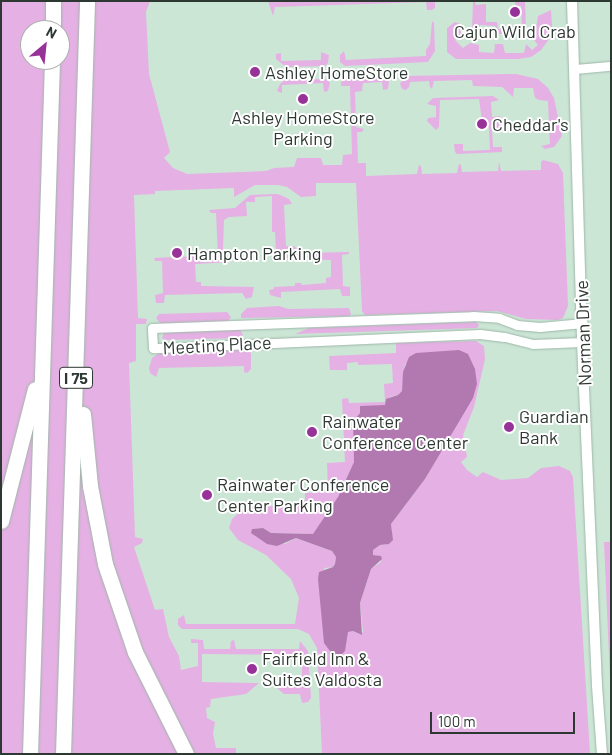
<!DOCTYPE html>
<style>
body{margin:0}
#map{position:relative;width:612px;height:755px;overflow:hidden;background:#cce6d6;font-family:Barlow,sans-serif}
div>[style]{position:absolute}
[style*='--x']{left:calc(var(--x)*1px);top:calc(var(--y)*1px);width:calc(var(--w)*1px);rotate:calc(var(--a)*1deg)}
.green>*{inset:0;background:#e5b0e3}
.water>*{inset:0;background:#b179b0}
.roads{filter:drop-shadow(0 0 1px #9eb7a9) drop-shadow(0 0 1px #9eb7a9)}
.minor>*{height:9px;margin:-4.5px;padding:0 4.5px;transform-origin:4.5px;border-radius:4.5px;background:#fff}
.tertiary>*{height:10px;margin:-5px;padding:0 5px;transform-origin:5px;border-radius:5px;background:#fff}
.motorway>*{height:15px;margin:-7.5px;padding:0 7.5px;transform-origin:7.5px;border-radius:7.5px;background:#fff}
.dots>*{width:14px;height:14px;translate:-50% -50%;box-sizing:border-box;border:2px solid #fff;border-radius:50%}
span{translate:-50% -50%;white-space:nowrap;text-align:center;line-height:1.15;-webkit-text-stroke:4px #fff;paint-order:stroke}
.shield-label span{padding:1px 4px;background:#fff;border:1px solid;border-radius:4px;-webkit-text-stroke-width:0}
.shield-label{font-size:16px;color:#2e3832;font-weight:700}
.poi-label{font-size:18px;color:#2e3832}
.left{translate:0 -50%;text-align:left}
.street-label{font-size:18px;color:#2e3832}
.frame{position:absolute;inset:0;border:2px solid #2e3832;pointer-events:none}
.north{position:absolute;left:20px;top:20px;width:50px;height:50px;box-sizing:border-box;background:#fff;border:1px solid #abafad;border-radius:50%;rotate:28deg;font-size:14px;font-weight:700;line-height:20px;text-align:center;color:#2e3832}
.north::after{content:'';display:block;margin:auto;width:18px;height:22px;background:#973298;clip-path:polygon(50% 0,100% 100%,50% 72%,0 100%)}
.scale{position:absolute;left:430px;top:712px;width:145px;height:22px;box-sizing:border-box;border:2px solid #2e3832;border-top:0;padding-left:6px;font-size:15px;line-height:18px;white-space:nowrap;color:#2e3832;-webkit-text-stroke:4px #fff;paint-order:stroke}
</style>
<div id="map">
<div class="green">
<div style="clip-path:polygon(evenodd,1px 1px,150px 1px,146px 12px,149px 74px,170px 152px,164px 158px,173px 168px,187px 174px,266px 171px,274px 168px,294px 167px,297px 158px,321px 158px,323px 165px,342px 165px,343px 155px,352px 154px,350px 86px,341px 86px,341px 82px,347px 77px,383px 77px,389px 81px,388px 89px,383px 90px,382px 82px,363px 83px,362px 91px,355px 92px,356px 127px,364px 129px,362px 132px,357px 132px,358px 163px,366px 163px,366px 176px,417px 174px,419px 165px,421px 166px,422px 174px,457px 173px,459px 164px,461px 165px,462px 172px,498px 171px,499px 162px,501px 171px,541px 170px,541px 162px,543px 160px,558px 164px,563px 173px,568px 306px,563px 318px,558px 320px,526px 319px,497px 311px,365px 315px,362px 311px,356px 183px,316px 183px,316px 196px,301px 197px,287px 187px,278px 185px,255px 185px,234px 197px,234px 188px,155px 191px,155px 194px,134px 195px,138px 318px,147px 319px,146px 324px,136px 324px,136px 361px,129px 363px,135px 537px,143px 539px,142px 543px,134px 547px,155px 610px,163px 609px,169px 637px,179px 656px,181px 670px,198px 666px,198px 643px,191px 643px,191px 639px,203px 640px,204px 649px,230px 649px,231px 641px,234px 640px,236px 649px,299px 649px,300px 641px,308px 651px,311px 698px,308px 702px,302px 703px,300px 694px,284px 694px,277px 688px,302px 683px,302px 655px,202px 654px,202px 682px,259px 683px,246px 694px,211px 699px,210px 707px,206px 708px,207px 718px,215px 722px,213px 734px,216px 748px,236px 748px,236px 754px,1px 754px,1px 1px,30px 30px,60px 30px,60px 60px,30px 60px,30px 30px)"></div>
<div style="clip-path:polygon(268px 1px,435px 1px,435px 8px,432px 10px,427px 10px,426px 2px,275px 7px,273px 16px)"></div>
<div style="clip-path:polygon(473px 1px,475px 1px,476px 5px,486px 4px,486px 22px,497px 22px,498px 29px,522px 28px,521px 6px,515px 6px,515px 1px,525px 1px,526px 30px,522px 33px,498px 34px,495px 32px,495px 26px,480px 25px,479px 32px,475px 32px,472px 29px)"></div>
<div style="clip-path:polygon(551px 10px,552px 26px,549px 39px,541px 50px,531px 57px,518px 59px,456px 59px,447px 52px,447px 28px,455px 22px,460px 24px,461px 34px,455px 40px,463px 48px,470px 43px,479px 45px,479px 52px,494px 53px,495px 44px,503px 44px,505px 53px,524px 53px,526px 44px,532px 50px,538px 45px,534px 40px,538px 16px)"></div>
<div style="clip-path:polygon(432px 21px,434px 23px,435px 51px,428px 62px,345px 66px,340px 62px,340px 55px,344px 51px,346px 60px,426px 56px,426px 50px,430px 44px)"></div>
<div style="clip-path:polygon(321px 52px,329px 55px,328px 63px,325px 66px,286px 67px,276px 59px,276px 54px,281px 53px,281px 61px,321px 60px)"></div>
<div style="clip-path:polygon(516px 74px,538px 79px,548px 88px,554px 98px,562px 136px,554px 147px,545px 149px,541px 146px,550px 144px,549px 129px,540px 127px,542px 124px,549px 124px,548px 101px,539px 100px,535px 98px,533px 88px,514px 88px,513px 97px,502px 87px,473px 86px,472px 80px,434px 81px,432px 89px,430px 87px,429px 81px,410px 82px,409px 87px,406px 90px,402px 89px,400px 84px,405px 76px)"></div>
<div style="clip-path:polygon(326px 79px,330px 83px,328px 91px,324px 92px,323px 83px,282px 85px,282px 93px,277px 91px,280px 84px,285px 80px)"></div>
<div style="clip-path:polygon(493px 96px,499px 100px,491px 102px,492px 117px,500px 116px,501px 128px,492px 129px,493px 147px,502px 147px,502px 152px,457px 154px,455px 152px,454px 144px,463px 144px,463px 151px,490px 150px,489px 127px,485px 127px,486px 122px,482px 121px,479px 99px,440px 100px,439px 127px,436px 130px,427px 121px,428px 118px,436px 117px,436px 106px,427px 104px,433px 98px)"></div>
<div style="clip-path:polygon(278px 194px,289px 199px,292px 204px,284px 205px,286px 246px,294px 246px,303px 253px,349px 252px,349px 254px,342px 255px,343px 286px,350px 287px,350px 296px,342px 296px,340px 289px,281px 292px,281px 298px,270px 295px,269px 290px,274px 289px,274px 287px,295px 286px,295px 283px,301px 283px,302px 285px,326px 283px,326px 278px,331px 277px,331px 260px,273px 258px,273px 255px,276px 254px,275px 232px,272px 232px,272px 196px,255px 197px,255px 202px,246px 202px,247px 216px,229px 217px,224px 220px,223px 249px,230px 249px,231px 262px,195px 264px,196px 282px,201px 282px,201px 286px,254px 287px,252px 297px,246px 299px,242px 293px,165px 295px,164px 303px,156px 303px,155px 295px,163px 293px,162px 261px,155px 261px,154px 258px,218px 255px,216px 213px,211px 213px,209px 210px,235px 208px,250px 195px)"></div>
<div style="clip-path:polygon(279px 306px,288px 309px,349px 308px,351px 314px,349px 316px,241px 318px,241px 314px,247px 308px)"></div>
<div style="clip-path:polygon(227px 312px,231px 317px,228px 321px,160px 323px,156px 318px,159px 314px)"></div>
<div style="clip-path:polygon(476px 322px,479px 325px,477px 328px,295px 334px,309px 328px)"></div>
<div style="clip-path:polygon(240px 330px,243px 335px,240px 338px,165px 340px,162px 338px,164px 333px)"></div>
<div style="clip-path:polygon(evenodd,476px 341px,484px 346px,485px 359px,474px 407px,463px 435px,467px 457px,461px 462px,467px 470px,477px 477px,483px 472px,501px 480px,528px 478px,541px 468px,559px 466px,570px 471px,573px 477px,590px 754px,322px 754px,317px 648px,309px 634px,298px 629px,182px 629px,178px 625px,178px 619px,184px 615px,186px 624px,295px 624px,299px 598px,291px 579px,266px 555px,238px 540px,229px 528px,232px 519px,242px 510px,249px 507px,299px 505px,305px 500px,305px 493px,328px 492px,327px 463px,345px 462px,342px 399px,348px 398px,349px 403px,385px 402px,384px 384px,393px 383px,392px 364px,358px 365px,358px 362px,347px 363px,347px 370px,330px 370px,329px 356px,396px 353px,396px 343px,476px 341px,405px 363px,452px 431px,425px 479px,391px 524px,392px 531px,385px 545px,380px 545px,373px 550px,373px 555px,379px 556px,381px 562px,371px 569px,360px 603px,363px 632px,359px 634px,353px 631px,348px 632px,346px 636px,320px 592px,318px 579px,325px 568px,333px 567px,335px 564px,336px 557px,332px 551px,296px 538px,285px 544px,252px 529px,263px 528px,271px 533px,313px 534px,321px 525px,338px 497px,354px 462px,353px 421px,360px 413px,385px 405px,390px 397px,398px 395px,402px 391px,405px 363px)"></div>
<div style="clip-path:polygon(241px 348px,251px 353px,251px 369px,247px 373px,244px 372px,244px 366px,159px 368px,156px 377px,150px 373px,149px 368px,152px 358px,161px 352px)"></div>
<div style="clip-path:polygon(604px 542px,611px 542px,611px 698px,610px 679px)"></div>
</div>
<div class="water">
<div style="clip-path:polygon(459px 350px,468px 354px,475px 369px,477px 384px,473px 398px,425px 479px,391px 524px,393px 540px,389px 544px,380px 545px,373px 550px,373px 555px,381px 556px,382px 559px,371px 569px,360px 603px,362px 635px,353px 631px,348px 632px,345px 651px,340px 656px,333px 655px,324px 643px,318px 579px,319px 572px,333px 567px,335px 564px,336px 557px,332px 551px,296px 538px,277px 546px,267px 544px,251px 533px,252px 529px,263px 528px,271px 533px,313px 534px,338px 497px,354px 462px,353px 425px,353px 421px,360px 413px,360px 406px,385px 405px,386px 399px,398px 395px,402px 391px,403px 372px,409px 357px,416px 353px)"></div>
</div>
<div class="roads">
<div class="minor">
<div style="--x:574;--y:69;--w:37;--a:-5"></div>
<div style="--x:582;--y:342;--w:49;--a:177.7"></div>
<div style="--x:533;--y:344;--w:30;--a:-166"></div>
<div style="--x:504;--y:337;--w:24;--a:-173"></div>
<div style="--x:480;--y:334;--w:327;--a:177.5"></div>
<div style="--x:153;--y:348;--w:20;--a:-93"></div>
<div style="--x:152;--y:328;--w:321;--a:-2.1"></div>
<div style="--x:473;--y:316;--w:26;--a:4"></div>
<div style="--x:499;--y:318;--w:19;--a:21"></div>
<div style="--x:517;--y:325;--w:23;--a:5"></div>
<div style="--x:540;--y:327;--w:43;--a:-5.3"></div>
</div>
<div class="tertiary">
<div style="--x:572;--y:1;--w:341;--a:88.3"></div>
<div style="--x:582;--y:342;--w:344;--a:87.5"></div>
<div style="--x:597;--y:686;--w:68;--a:85.8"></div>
</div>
<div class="motorway">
<div style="--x:53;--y:30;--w:29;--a:-90"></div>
<div style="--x:83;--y:414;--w:72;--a:84.4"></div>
<div style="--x:90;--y:486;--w:79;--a:79.1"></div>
<div style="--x:105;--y:564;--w:93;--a:71.2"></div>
<div style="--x:135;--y:652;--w:114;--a:63.4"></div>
<div style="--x:1;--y:521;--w:136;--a:-75.6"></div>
<div style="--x:30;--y:754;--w:694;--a:-88.18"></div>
<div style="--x:63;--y:754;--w:753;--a:-88.17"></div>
</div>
</div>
<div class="dots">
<div style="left:515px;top:12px;background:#973298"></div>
<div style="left:255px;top:72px;background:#973298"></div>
<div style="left:303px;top:99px;background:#973298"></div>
<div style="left:482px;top:124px;background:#973298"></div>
<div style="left:177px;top:253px;background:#973298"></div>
<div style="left:509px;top:427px;background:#973298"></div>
<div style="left:312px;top:432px;background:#973298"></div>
<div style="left:207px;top:495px;background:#973298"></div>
<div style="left:252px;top:669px;background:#973298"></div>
</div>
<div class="shield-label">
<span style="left:76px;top:378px">I 75</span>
</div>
<div class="poi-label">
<span style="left:515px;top:31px">Cajun Wild Crab</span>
<span class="left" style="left:265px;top:72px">Ashley HomeStore</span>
<span style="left:303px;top:128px">Ashley HomeStore<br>Parking</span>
<span class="left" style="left:492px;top:124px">Cheddar's</span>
<span class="left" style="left:187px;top:253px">Hampton Parking</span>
<span class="left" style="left:519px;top:427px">Guardian<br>Bank</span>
<span class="left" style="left:322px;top:432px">Rainwater<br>Conference Center</span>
<span class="left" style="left:217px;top:495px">Rainwater Conference<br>Center Parking</span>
<span class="left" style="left:262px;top:669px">Fairfield Inn &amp;<br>Suites Valdosta</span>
</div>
<div class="street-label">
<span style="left:583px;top:333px;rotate:-92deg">Norman Drive</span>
<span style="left:217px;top:345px;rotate:-3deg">Meeting Place</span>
</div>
<div class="frame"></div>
<div class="north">N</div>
<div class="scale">100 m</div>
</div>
